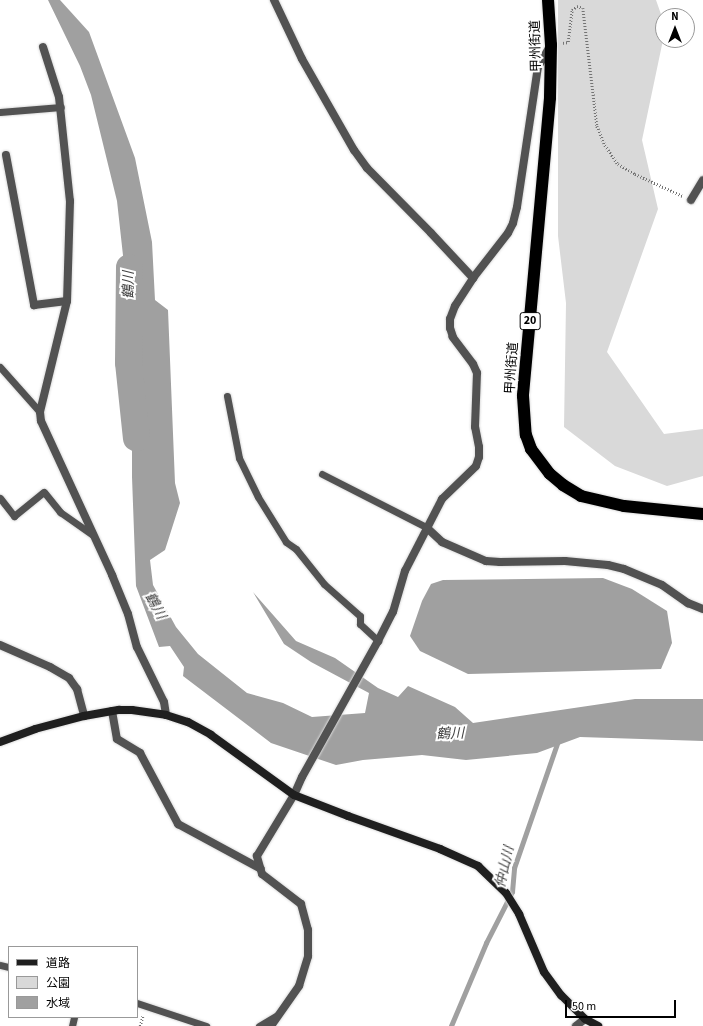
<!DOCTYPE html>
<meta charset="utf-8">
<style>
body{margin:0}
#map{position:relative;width:703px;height:1026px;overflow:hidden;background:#fff;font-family:"Source Sans 3","Noto Sans JP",sans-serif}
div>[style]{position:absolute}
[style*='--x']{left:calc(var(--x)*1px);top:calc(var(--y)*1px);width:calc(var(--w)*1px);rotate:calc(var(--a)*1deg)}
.green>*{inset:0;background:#d9d9d9}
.water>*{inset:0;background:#a0a0a0}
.stream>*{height:4.5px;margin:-2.25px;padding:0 2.25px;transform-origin:2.25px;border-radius:2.25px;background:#a0a0a0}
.river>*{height:27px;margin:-13.5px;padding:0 13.5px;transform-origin:13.5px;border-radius:13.5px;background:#a0a0a0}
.path>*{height:2.5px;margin-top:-1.25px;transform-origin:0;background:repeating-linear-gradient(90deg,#747474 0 1px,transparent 0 3px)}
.roads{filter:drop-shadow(0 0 1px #dbdbdb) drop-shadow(0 0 1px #dbdbdb)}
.lane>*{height:7px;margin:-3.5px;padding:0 3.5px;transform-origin:3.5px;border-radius:3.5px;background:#525252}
.street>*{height:8px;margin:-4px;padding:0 4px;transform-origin:4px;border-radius:4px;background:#525252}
.secondary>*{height:8px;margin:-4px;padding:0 4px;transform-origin:4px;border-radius:4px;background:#1f1f1f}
.highway>*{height:12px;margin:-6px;padding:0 6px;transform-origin:6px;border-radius:6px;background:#000}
span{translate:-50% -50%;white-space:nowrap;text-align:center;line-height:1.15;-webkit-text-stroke:4px #fff;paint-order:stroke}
.shield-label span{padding:1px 3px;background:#fff;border:1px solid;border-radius:3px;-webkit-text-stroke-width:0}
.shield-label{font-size:12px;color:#000;font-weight:700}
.street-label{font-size:13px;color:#000}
.water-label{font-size:14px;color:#414141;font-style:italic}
.legend{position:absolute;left:8px;top:946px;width:130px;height:72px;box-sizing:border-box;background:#fff;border:1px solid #999;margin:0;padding:5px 7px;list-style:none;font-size:12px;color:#000}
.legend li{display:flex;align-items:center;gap:8px;height:20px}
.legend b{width:20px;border:1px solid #999}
.north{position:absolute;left:655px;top:8px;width:40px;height:40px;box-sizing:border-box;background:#fff;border:1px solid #999;border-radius:50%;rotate:0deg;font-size:11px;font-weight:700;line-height:16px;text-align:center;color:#000}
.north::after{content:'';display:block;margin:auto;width:14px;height:18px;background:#000;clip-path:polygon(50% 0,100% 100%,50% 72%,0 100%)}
.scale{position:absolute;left:565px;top:1000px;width:111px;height:18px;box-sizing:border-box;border:2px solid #000;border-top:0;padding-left:5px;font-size:12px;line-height:14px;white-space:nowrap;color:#000;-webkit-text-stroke:3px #fff;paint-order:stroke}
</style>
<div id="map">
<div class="green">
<div style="clip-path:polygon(558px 0,656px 0,663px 20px,663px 40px,642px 140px,658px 209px,607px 352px,664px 434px,703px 429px,703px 476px,667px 486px,615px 466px,564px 427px,566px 303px,558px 236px)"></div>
</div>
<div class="water">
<div style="clip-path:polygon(48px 0,60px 0,89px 32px,135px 158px,152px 242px,155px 300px,168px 310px,175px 483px,180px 503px,165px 550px,150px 560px,153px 585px,176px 627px,198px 654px,247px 693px,283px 703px,312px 717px,365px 713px,369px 693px,311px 662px,284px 644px,253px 592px,296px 641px,335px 658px,378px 688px,398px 697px,408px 686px,455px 707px,473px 723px,635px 699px,703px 699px,703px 741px,580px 737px,537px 753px,466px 760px,422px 755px,363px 760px,336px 765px,271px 743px,183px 676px,184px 667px,170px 646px,159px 647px,136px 586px,132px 477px,132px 337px,117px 201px,91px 95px,80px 66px)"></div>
<div style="clip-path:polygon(603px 578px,632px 589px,667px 611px,672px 643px,661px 669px,468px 674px,420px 651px,410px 636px,422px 601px,431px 584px,443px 580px)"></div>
</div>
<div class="stream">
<div style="--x:451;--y:1026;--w:90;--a:-67.1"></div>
<div style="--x:486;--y:943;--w:57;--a:-63"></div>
<div style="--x:512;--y:892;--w:24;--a:-85"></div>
<div style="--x:514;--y:868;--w:134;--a:-70.9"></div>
</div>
<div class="river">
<div style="--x:129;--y:267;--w:95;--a:90.6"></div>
<div style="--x:128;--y:362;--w:76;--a:84"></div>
</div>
<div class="path">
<div style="--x:563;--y:43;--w:5;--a:-11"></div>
<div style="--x:568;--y:42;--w:32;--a:-83"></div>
<div style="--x:572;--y:10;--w:6;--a:-39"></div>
<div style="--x:577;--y:6;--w:6;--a:18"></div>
<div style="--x:583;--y:8;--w:119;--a:83.2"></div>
<div style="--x:597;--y:126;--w:21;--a:67"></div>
<div style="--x:605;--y:145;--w:23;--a:56"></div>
<div style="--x:618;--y:164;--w:20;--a:30"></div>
<div style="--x:635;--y:174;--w:53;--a:24.6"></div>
<div style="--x:140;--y:1026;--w:11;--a:-75"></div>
</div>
<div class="roads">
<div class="lane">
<div style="--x:0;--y:112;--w:61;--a:-4.7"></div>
<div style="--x:0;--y:367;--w:60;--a:48.4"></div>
<div style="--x:227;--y:396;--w:63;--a:79"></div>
<div style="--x:239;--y:458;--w:43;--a:64"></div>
<div style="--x:258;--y:497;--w:53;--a:58.1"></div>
<div style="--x:286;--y:542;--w:12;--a:35"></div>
<div style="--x:296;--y:549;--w:45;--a:51.3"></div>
<div style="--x:324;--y:584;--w:48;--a:41.6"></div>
<div style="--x:360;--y:616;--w:8;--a:90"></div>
<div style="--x:360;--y:624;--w:25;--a:43"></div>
<div style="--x:322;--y:474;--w:117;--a:27"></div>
<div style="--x:0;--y:498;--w:23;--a:52"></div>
<div style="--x:14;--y:516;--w:38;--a:-39"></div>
<div style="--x:44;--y:492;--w:26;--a:51"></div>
<div style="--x:60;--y:512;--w:39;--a:35"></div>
<div style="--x:0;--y:965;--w:9;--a:13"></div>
<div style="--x:137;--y:1003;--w:73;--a:18.4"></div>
<div style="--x:72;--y:1026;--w:9;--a:-77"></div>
<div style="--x:259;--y:1026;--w:21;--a:-31"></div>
</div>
<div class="street">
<div style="--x:274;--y:0;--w:65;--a:64.6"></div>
<div style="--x:302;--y:59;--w:105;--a:60.3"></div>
<div style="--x:354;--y:150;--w:22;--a:54"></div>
<div style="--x:367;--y:168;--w:91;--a:45.4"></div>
<div style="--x:431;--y:233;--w:62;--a:47"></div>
<div style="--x:43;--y:47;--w:52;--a:72.3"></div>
<div style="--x:59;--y:97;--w:105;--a:84"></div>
<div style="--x:70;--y:201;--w:100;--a:91.7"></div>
<div style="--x:67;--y:301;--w:114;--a:103.7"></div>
<div style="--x:40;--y:412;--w:9;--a:84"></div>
<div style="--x:41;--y:421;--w:170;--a:65.2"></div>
<div style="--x:112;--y:575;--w:42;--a:67.7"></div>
<div style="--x:128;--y:614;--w:34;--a:75"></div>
<div style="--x:137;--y:647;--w:61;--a:63.9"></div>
<div style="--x:164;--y:702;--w:13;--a:81"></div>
<div style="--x:6;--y:155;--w:153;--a:79.4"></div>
<div style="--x:34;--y:305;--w:33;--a:-7"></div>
<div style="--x:691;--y:200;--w:23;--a:-59"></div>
<div style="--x:426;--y:527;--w:22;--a:43"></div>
<div style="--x:442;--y:542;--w:48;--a:23.4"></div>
<div style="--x:486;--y:561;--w:14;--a:4"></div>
<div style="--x:500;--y:562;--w:65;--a:-0.9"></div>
<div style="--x:565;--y:561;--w:43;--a:5.3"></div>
<div style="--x:608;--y:565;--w:16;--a:14"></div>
<div style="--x:624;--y:569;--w:41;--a:22.8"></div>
<div style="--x:662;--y:585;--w:32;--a:35"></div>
<div style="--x:688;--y:603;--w:16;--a:22"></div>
<div style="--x:0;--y:645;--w:55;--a:23.7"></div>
<div style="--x:50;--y:667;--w:22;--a:30"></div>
<div style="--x:69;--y:678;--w:14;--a:54"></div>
<div style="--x:77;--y:689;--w:28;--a:75"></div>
<div style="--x:112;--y:711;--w:28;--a:80"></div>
<div style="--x:117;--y:739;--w:27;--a:31"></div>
<div style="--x:140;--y:753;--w:81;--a:61.8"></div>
<div style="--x:178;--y:824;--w:94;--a:28.5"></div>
<div style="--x:271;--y:1026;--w:49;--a:-55"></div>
<div style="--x:299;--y:986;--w:31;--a:-73"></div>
<div style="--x:308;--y:956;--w:26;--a:-90"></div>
<div style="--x:308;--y:930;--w:27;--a:-105"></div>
<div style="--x:301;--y:904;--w:49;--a:-142.4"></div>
<div style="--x:262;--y:874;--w:19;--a:-106"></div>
<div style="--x:257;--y:856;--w:71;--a:-58.8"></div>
<div style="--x:294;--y:795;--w:20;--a:-66"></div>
<div style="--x:302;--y:777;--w:156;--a:-60.8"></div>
<div style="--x:378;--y:641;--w:33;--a:-63"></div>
<div style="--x:393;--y:612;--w:43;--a:-73.7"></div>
<div style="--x:405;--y:571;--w:81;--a:-62.8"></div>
<div style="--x:442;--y:499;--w:47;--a:-44.1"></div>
<div style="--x:476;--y:466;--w:9;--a:-72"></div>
<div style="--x:479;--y:457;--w:10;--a:-90"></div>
<div style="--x:479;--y:447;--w:20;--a:-101"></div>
<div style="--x:475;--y:427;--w:54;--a:-87.9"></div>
<div style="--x:477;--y:373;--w:10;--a:-114"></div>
<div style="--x:473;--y:364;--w:34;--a:-127"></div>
<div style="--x:453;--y:337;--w:9;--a:-108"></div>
<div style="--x:450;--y:328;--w:9;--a:-90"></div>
<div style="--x:450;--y:319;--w:14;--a:-69"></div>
<div style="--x:455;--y:306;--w:33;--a:-57"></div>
<div style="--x:473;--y:278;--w:57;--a:-52.1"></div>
<div style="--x:508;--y:233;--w:11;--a:-63"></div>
<div style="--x:513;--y:223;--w:16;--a:-76"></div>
<div style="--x:517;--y:207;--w:142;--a:-81.5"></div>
<div style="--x:538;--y:67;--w:24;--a:-60"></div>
<div style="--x:576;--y:1026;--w:11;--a:-38"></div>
</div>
<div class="secondary">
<div style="--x:0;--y:742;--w:37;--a:-20"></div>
<div style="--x:35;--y:729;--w:51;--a:-14.9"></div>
<div style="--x:84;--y:716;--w:36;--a:-10"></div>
<div style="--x:119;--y:710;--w:13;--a:0"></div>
<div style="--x:132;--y:710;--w:34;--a:8"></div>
<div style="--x:166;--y:715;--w:23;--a:18"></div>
<div style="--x:188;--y:722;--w:26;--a:29"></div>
<div style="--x:211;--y:735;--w:102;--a:35.9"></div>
<div style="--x:294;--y:795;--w:58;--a:21.3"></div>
<div style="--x:348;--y:816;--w:98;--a:19.7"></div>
<div style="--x:440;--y:849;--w:42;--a:24.1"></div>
<div style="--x:478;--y:866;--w:39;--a:44"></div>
<div style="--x:506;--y:893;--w:25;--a:58"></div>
<div style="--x:519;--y:914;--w:63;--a:66.7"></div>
<div style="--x:544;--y:972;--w:29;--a:54"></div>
<div style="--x:561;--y:995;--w:34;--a:45"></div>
<div style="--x:585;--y:1019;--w:15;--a:28"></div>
</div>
<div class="highway">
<div style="--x:548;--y:0;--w:45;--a:86.2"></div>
<div style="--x:551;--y:45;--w:53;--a:91.1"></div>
<div style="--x:550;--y:98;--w:299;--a:95.2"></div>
<div style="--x:523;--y:396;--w:39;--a:86"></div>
<div style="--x:526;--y:435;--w:15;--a:70"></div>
<div style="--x:531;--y:449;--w:31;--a:53"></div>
<div style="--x:550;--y:474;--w:17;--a:40"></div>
<div style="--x:563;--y:485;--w:21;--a:31"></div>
<div style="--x:581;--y:496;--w:44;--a:13.1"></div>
<div style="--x:624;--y:506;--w:79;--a:5.8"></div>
</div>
</div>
<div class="shield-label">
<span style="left:530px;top:321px">20</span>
</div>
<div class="street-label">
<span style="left:536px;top:46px;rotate:-91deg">甲州街道</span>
<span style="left:512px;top:368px;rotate:-86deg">甲州街道</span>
</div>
<div class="water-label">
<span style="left:129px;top:285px;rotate:-90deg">鶴川</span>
<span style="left:155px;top:606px;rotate:61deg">鶴川</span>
<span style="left:450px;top:734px;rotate:-2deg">鶴川</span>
<span style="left:505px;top:867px;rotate:-77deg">仲山川</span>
</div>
<ul class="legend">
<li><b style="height:5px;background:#1f1f1f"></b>道路</li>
<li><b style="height:11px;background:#d9d9d9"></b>公園</li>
<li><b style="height:11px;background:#a0a0a0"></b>水域</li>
</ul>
<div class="north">N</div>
<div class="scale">50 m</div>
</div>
